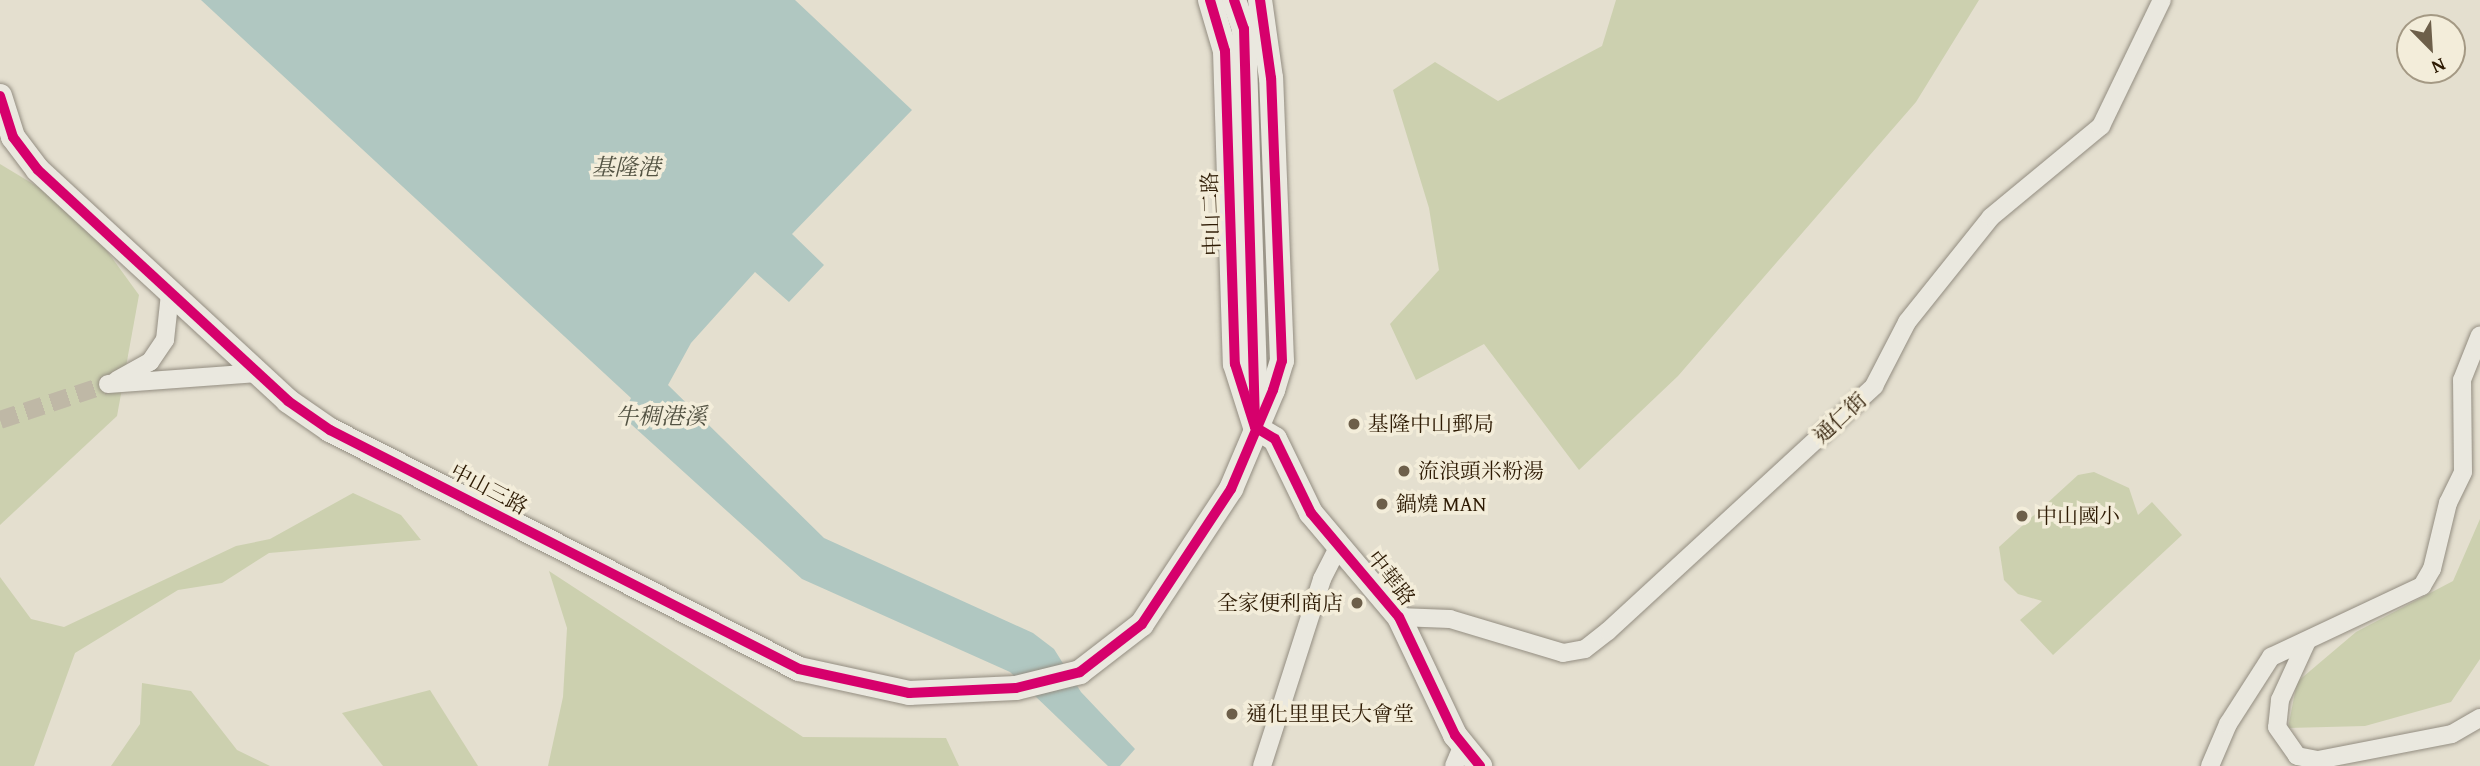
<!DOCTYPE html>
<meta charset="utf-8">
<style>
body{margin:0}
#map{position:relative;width:2480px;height:766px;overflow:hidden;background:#e4dfcf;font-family:"Gentium Book Plus","Noto Serif TC",serif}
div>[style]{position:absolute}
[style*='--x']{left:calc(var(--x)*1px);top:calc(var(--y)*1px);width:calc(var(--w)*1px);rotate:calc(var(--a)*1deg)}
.green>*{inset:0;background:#ccd0af}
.water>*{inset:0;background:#b0c7c1}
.street-tunnel>*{height:18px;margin-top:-9px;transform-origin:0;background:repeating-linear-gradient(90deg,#bfb8a6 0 18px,transparent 0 27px)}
.roads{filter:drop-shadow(0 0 2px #938d81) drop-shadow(0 0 2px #938d81)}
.street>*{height:18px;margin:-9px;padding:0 9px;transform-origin:9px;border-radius:9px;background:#eae8df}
.secondary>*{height:24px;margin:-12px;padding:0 12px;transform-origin:12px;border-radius:12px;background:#eae8df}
.cycleway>*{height:10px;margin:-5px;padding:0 5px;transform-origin:5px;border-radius:5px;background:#d6006c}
.dots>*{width:19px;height:19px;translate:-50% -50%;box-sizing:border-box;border:4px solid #f3edda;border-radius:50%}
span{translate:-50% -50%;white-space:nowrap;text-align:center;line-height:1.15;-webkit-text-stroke:7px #f3edda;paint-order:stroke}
.street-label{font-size:21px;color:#2d1a03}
.poi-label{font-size:21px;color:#2d1a03}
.left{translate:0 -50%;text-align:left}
.right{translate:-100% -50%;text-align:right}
.water-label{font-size:23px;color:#535343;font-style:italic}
.north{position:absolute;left:2396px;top:14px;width:70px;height:70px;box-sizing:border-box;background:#f3edda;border:2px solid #a49984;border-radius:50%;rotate:156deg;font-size:19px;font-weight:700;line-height:28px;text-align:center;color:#2d1a03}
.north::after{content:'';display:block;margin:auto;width:24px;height:32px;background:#6d5f4a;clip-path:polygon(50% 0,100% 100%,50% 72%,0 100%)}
</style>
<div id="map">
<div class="green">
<div style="clip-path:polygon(1616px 0,1979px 0,1916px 102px,1678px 376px,1579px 470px,1484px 344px,1416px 380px,1390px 324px,1439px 270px,1429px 208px,1393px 90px,1435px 62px,1498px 101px,1602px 46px)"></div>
<div style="clip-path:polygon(0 164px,78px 211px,139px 295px,117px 416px,0 525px)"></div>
<div style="clip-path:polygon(2094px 472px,2129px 488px,2138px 515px,2152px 502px,2182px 535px,2053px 655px,2020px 620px,2042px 601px,2018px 594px,2004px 580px,1999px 547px,2078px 475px)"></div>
<div style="clip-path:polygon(353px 493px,401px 515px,421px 540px,269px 553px,222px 583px,178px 590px,75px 653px,34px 766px,0 766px,0 577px,31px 619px,64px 627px,236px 546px,270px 539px)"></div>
<div style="clip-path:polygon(2480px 519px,2480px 659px,2451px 702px,2365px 726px,2288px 728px,2297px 682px,2356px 632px,2453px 581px)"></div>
<div style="clip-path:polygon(549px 571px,803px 737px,946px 738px,959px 766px,548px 766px,563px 697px,567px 628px)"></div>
<div style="clip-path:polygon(142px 683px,191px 691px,237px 750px,270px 766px,111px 766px,140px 724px)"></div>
<div style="clip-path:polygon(430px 690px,478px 766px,383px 766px,342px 713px)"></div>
</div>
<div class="water">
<div style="clip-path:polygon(201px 0,795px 0,912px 110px,792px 234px,824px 265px,789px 302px,755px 272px,691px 343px,668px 385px,824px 538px,1033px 633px,1054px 649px,1081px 692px,1135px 749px,1120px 766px,1108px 766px,1010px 672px,802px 579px,622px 416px,631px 398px)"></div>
</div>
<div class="street-tunnel">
<div style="--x:0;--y:420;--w:114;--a:-18.4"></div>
</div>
<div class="roads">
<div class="street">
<div style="--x:117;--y:380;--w:38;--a:-29"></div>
<div style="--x:150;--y:362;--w:27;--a:-56"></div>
<div style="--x:165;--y:340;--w:46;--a:-83.8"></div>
<div style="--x:108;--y:384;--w:150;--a:-4.2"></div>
<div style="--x:1399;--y:617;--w:51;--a:2.2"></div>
<div style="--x:1450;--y:619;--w:118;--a:16.7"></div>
<div style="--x:1563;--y:653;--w:22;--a:-10"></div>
<div style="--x:1585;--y:649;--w:29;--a:-38"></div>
<div style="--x:1608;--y:631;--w:362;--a:-42.6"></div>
<div style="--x:1874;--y:386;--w:72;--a:-62.7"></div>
<div style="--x:1907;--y:322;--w:134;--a:-51.3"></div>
<div style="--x:1991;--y:217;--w:143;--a:-39.6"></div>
<div style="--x:2101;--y:126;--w:140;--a:-64.2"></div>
<div style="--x:2307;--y:641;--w:65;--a:114.6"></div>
<div style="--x:2280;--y:700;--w:27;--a:96"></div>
<div style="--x:2277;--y:727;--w:35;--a:55"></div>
<div style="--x:2297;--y:756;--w:21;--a:11"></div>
<div style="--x:2318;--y:760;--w:136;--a:-11"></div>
<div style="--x:2452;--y:734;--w:32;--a:-30"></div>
<div style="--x:1262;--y:766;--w:196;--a:-72.2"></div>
<div style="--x:1322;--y:579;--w:37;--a:-63"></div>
<div style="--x:1454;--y:766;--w:21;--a:-67"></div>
<div style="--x:2210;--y:766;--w:46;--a:-66.8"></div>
<div style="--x:2228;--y:724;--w:80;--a:-57.3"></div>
<div style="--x:2271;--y:657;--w:167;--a:-25.2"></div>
<div style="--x:2422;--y:586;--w:20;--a:-60"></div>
<div style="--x:2432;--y:569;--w:68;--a:-76.4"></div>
<div style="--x:2448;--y:503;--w:34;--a:-64"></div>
<div style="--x:2463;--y:472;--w:92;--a:-90.6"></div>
<div style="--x:2462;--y:380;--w:48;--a:-68.2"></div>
</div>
<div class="secondary">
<div style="--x:1210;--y:0;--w:53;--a:73.6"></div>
<div style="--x:1225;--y:51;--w:313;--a:88.2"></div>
<div style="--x:1235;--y:364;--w:66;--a:72.4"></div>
<div style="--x:1234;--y:0;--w:31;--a:71"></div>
<div style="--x:1244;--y:29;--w:385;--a:88.2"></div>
<div style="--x:0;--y:96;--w:43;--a:72.4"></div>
<div style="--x:13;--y:137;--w:41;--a:52.9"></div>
<div style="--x:38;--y:170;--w:340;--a:42.7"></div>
<div style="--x:288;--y:401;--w:51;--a:34.6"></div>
<div style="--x:330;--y:430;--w:526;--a:27"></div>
<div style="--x:799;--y:669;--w:113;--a:12.3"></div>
<div style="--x:909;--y:693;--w:107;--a:-2.7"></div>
<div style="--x:1016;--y:688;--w:66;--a:-14"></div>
<div style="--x:1080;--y:672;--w:78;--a:-37.7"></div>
<div style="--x:1142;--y:624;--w:162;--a:-56.6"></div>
<div style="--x:1231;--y:489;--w:108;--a:-67"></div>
<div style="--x:1273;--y:390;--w:30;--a:-73"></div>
<div style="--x:1282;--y:361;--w:283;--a:-92.2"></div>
<div style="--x:1271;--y:78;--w:79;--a:-98"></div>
<div style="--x:1255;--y:427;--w:23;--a:31"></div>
<div style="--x:1275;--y:439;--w:82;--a:64.1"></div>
<div style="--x:1311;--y:513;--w:136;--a:49.8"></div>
<div style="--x:1399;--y:617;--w:131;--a:64.6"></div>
<div style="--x:1455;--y:735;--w:40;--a:51"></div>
</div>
</div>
<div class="cycleway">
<div style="--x:1210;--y:0;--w:53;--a:73.6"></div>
<div style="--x:1225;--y:51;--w:313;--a:88.2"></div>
<div style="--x:1235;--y:364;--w:66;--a:72.4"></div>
<div style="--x:1234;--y:0;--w:31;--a:71"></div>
<div style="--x:1244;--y:29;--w:391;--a:88.4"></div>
<div style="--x:0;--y:96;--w:43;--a:72.4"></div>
<div style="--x:13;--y:137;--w:41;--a:52.9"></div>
<div style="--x:38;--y:170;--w:340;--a:42.7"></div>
<div style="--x:288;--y:401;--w:51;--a:34.6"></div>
<div style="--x:330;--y:430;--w:526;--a:27"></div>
<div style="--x:799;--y:669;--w:113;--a:12.3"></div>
<div style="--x:909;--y:693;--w:107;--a:-2.7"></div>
<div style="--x:1016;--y:688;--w:66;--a:-14"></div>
<div style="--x:1080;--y:672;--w:78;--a:-37.7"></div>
<div style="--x:1142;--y:624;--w:162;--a:-56.6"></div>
<div style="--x:1231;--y:489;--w:108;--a:-67"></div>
<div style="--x:1273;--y:390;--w:30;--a:-73"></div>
<div style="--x:1282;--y:361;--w:283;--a:-92.2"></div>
<div style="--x:1271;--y:78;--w:79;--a:-98"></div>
<div style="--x:1255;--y:427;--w:23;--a:31"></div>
<div style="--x:1275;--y:439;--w:82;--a:64.1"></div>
<div style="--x:1311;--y:513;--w:136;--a:49.8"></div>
<div style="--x:1399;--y:617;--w:131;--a:64.6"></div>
<div style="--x:1455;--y:735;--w:40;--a:51"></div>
</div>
<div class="dots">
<div style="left:1354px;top:424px;background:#6d5f4a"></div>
<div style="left:1404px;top:471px;background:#6d5f4a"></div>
<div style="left:1382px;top:504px;background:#6d5f4a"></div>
<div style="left:2022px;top:516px;background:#6d5f4a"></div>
<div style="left:1357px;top:603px;background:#6d5f4a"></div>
<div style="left:1232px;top:714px;background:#6d5f4a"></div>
</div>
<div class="street-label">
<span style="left:1211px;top:214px;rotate:-92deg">中山二路</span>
<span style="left:1840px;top:418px;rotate:-43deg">通仁街</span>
<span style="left:489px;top:489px;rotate:28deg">中山三路</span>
<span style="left:1391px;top:578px;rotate:52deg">中華路</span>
</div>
<div class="poi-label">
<span class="left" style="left:1368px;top:424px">基隆中山郵局</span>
<span class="left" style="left:1418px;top:471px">流浪頭米粉湯</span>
<span class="left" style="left:1396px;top:504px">鍋燒 MAN</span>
<span class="left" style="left:2036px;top:516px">中山國小</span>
<span class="right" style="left:1343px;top:603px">全家便利商店</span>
<span class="left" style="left:1246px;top:714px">通化里里民大會堂</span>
</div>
<div class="water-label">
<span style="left:626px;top:167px">基隆港</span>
<span style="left:661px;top:416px">牛稠港溪</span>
</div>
<div class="north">N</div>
</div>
